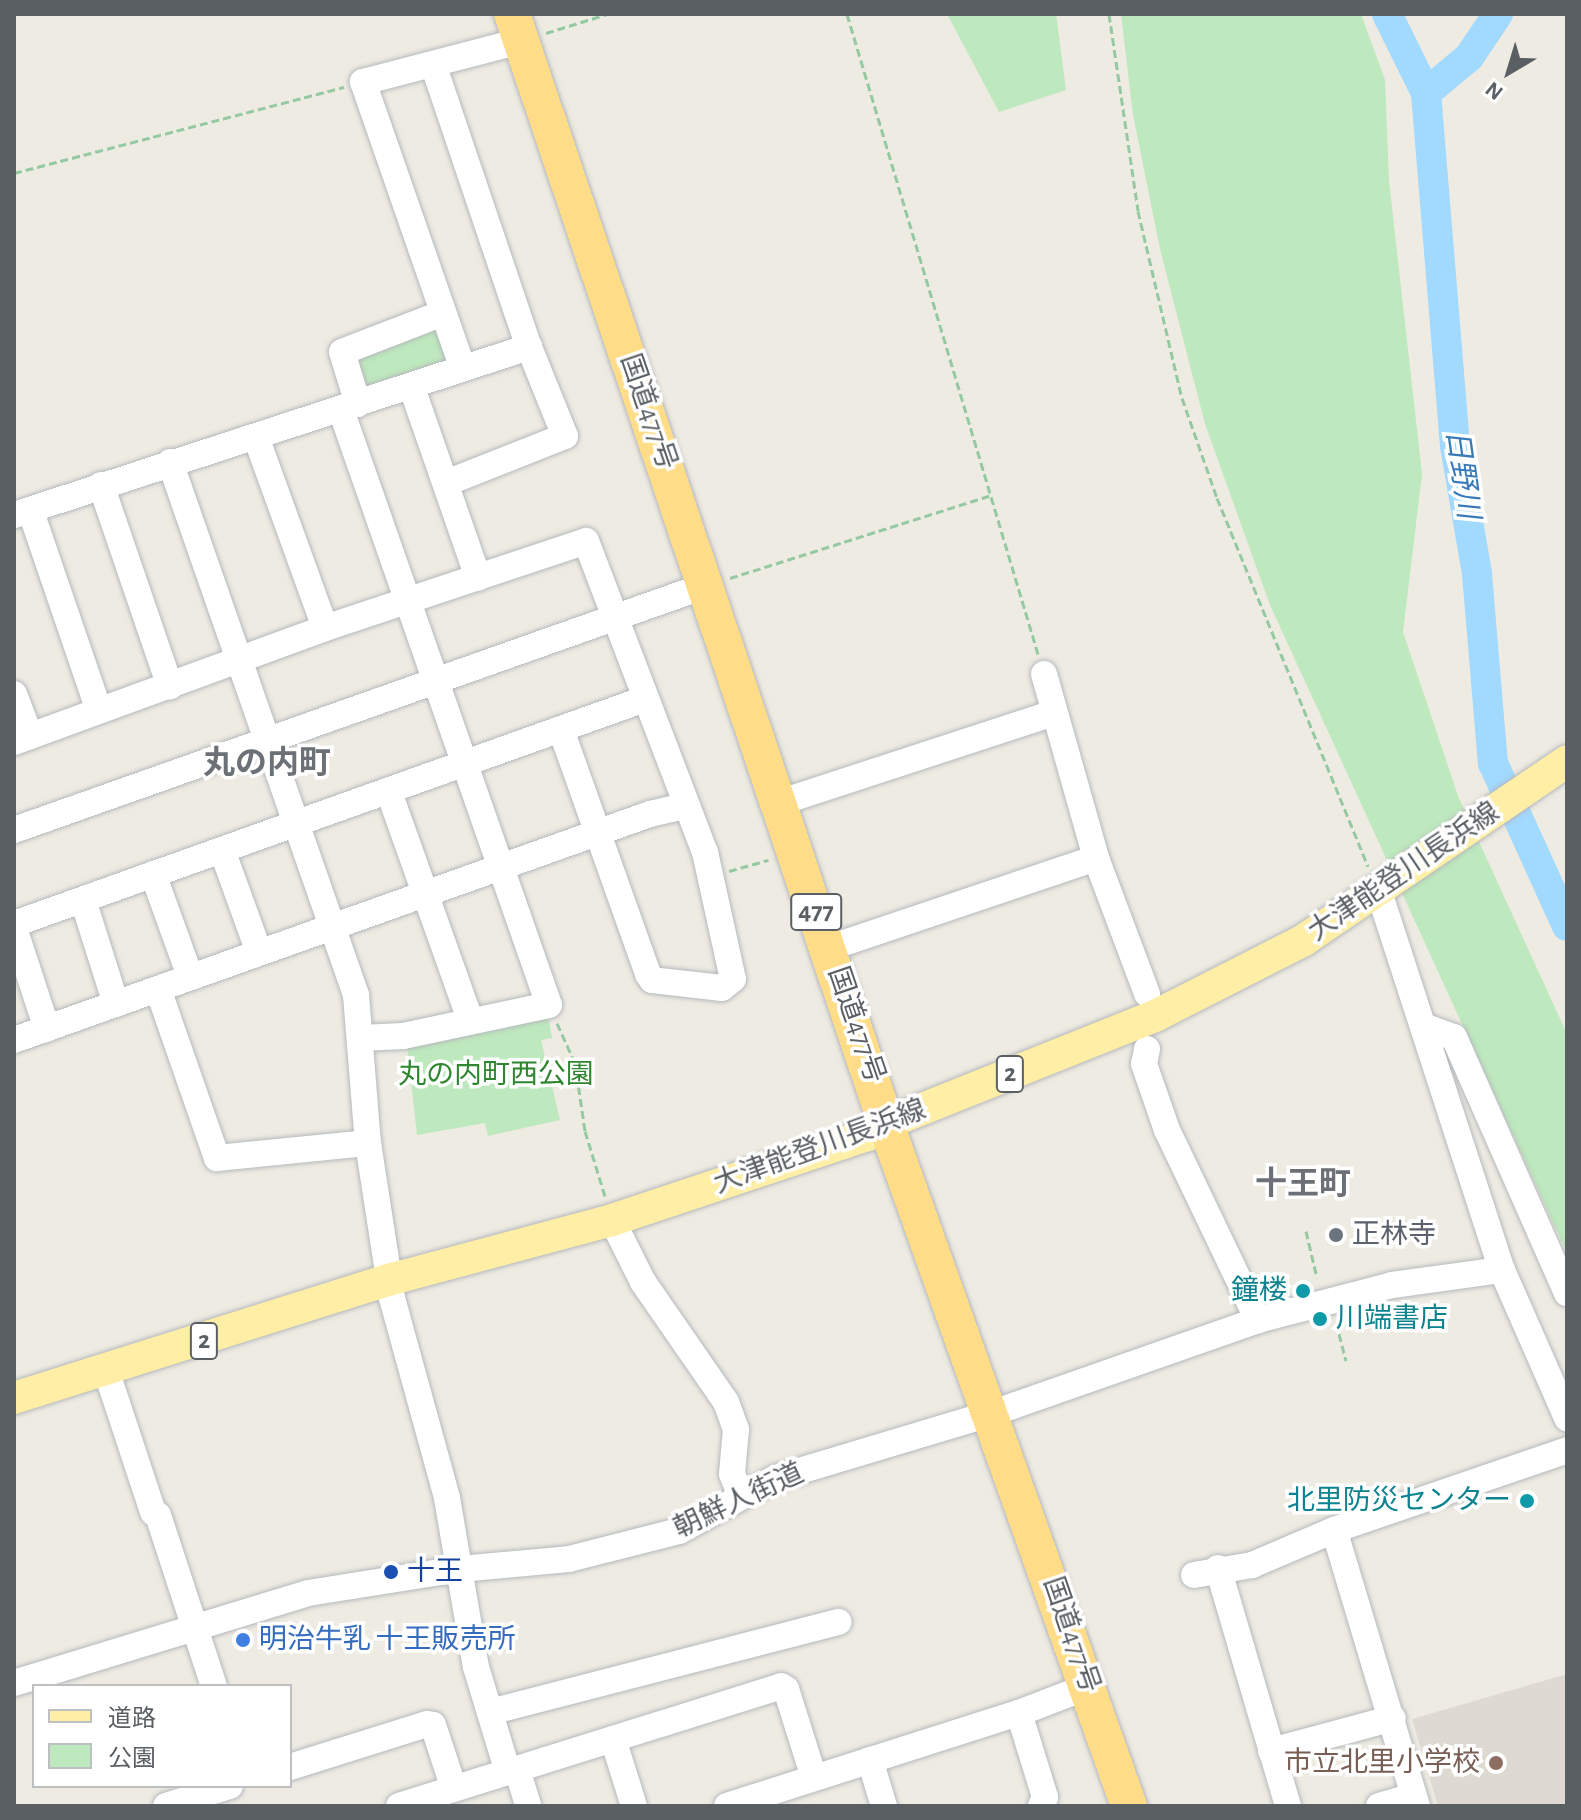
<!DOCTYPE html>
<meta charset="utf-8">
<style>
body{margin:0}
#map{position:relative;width:1581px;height:1820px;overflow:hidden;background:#eeebe2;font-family:"Alegreya Sans","Noto Sans JP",sans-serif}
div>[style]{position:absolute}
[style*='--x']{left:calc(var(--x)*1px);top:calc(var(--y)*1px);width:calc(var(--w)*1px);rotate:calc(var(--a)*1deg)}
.education>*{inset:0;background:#dedad1}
.green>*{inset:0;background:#bee8bd}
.river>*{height:30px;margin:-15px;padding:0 15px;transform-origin:15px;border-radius:15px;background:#a1d9ff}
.path>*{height:3px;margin-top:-1.5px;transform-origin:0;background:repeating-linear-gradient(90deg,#95c9a2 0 8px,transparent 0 12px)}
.roads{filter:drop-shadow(0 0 2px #b5b9bd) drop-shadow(0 0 2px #b5b9bd)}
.minor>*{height:26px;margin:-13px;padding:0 13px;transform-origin:13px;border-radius:13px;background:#fff}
.major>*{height:32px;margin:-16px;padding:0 16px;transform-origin:16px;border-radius:16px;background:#ffeea6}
.highway>*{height:36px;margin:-18px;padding:0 18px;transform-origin:18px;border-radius:18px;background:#fd8}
.dots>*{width:22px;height:22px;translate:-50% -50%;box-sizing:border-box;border:4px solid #fff;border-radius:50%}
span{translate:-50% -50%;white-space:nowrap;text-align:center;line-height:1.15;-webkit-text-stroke:7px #fff;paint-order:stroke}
.shield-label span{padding:2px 6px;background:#fff;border:2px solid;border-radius:6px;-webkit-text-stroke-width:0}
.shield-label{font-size:26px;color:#5a5f64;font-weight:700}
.street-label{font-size:28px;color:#5a5f64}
.park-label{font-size:28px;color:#2f8630}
.worship-label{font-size:28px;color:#5b616d}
.left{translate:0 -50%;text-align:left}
.culture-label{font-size:28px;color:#0d838f}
.right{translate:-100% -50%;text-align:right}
.transit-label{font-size:28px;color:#164399}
.shop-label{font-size:28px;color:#366cbe}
.education-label{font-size:28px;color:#785e54}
.water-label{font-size:30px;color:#397ab8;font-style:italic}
.quarter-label{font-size:32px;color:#6b7176;font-weight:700}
.frame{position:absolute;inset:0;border:16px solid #5a5f64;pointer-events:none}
.legend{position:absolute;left:32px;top:1684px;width:260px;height:104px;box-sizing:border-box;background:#fff;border:2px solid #bdbfc1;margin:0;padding:10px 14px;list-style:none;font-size:24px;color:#5a5f64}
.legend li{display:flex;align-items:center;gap:16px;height:40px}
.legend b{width:40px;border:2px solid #bdbfc1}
.north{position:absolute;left:1469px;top:32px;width:80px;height:80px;-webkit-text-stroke:6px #fff;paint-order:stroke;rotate:218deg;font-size:22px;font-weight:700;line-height:32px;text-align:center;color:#5a5f64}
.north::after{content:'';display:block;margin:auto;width:28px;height:36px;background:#5a5f64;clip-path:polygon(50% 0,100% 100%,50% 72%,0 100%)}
</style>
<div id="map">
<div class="education">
<div style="clip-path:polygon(1567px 1674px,1567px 1806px,1438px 1806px,1412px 1719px)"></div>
</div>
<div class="green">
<div style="clip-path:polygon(947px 14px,1056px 14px,1066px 90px,999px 112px)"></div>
<div style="clip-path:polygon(1121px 14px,1361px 14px,1385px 80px,1389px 181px,1422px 474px,1403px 632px,1458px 796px,1567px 1034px,1567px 1253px,1270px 605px,1205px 424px,1160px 249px,1133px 115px)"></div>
<div style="clip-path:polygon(437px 321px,454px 358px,361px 397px,352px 352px)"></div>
<div style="clip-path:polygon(537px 1012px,549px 1020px,552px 1038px,541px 1040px,560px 1120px,488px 1136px,485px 1123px,417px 1135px,407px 1045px)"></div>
</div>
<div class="river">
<div style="--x:1387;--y:14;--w:88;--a:63.7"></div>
<div style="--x:1426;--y:93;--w:354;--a:85.3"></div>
<div style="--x:1455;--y:446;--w:130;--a:80.2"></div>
<div style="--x:1477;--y:574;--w:190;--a:85.2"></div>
<div style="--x:1493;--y:763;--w:179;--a:65.6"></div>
<div style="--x:1426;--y:93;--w:56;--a:-39.9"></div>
<div style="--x:1469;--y:57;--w:52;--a:-56"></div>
</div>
<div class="path">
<div style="--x:847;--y:14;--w:668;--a:73.38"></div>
<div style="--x:1109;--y:14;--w:199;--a:81.6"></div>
<div style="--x:1138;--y:211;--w:192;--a:76.8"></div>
<div style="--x:1182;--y:398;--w:106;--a:70.7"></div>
<div style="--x:1217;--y:498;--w:398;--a:67.7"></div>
<div style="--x:546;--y:33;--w:64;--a:-17.3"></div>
<div style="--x:14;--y:173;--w:341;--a:-14.6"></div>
<div style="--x:730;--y:578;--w:272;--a:-17.6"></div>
<div style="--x:729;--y:871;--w:41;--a:-15.8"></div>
<div style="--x:557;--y:1023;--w:44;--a:65.8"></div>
<div style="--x:575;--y:1063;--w:69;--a:81.6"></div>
<div style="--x:585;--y:1131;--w:68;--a:72.9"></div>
<div style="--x:1306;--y:1231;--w:48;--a:76.8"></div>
<div style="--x:1336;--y:1322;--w:40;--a:75.6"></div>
</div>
<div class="roads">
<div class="minor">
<div style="--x:434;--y:67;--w:296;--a:71.3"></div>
<div style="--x:529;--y:347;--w:96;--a:68"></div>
<div style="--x:565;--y:436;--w:128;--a:158.4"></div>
<div style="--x:462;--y:366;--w:301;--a:-109.2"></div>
<div style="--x:363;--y:82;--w:162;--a:-14.6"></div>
<div style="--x:412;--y:388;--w:201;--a:70.8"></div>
<div style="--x:358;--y:404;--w:54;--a:-107.1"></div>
<div style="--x:342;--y:352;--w:108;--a:-21.1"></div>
<div style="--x:341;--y:410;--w:630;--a:70.73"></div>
<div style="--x:549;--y:1005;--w:149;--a:168"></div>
<div style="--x:403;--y:1036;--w:43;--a:177.3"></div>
<div style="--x:256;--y:437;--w:203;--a:70.1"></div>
<div style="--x:170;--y:462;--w:565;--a:70.76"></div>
<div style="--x:356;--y:995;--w:148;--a:85.4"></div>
<div style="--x:368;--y:1143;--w:157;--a:81.2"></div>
<div style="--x:392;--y:1298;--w:207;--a:74.6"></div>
<div style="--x:447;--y:1498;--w:171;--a:80.3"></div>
<div style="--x:476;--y:1667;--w:110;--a:73.1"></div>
<div style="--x:101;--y:485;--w:213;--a:71.1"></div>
<div style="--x:31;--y:512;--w:210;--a:71.1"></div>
<div style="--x:14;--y:515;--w:542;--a:-18.07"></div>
<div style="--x:1044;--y:674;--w:191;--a:74.2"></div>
<div style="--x:1096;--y:858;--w:145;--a:69.4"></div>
<div style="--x:14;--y:694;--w:45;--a:69.1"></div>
<div style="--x:14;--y:742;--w:331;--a:-20.1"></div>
<div style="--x:325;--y:628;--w:275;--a:-18.4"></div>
<div style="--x:586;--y:541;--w:333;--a:69.1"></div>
<div style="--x:705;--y:852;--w:130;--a:77.6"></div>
<div style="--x:733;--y:979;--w:14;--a:141"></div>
<div style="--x:722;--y:988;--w:70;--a:-173.5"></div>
<div style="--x:652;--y:980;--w:7;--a:-124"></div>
<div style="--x:648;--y:974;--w:259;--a:-109.6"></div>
<div style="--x:389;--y:792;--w:242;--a:70.4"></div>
<div style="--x:778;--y:803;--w:287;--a:-18.1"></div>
<div style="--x:14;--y:830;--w:735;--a:-19.47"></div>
<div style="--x:222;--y:850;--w:109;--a:70.1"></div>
<div style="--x:153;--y:874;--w:109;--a:70.1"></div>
<div style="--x:1379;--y:892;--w:398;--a:72"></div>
<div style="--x:1502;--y:1270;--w:162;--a:66.3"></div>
<div style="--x:83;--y:900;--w:109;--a:72.4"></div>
<div style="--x:14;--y:924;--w:670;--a:-19.63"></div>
<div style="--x:14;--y:928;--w:106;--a:71.9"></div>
<div style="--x:829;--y:948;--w:282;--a:-18.6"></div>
<div style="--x:158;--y:989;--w:179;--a:70.8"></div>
<div style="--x:217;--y:1158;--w:152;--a:-5.7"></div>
<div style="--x:1423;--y:1026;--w:33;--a:20"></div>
<div style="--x:1454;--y:1037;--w:280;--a:66.2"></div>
<div style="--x:14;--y:1040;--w:675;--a:-19.56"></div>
<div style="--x:650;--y:814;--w:37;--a:-13"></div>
<div style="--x:1147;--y:1049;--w:15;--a:101"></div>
<div style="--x:1144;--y:1064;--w:70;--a:70.8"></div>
<div style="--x:1167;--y:1130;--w:211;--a:64.4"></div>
<div style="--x:612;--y:1220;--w:69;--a:63.4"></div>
<div style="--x:643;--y:1282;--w:146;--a:55.3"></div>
<div style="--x:726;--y:1402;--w:29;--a:70"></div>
<div style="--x:736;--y:1429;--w:45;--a:95.1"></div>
<div style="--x:732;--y:1474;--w:24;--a:68"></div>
<div style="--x:106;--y:1370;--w:150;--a:71.7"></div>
<div style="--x:158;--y:1515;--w:180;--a:71.9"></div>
<div style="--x:1218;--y:1568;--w:248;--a:73.6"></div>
<div style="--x:1194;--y:1575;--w:59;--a:-9.8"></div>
<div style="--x:1252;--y:1565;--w:89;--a:-23.1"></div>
<div style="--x:14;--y:1683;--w:307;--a:-17"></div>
<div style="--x:308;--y:1593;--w:154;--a:-9"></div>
<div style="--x:460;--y:1569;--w:109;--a:-5.2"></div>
<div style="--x:569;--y:1559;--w:114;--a:-14.3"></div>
<div style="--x:679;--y:1531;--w:111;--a:-28.7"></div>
<div style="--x:776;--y:1478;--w:227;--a:-16.7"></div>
<div style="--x:993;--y:1413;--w:281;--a:-19.3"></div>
<div style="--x:1258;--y:1320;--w:138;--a:-14.6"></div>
<div style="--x:1392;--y:1285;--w:111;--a:-7.8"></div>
<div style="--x:490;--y:1712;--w:360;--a:-14.5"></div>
<div style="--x:1019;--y:1713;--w:88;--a:72.8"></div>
<div style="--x:1045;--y:1797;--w:10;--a:114"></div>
<div style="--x:613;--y:1739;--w:70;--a:72.6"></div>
<div style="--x:1271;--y:1751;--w:126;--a:-15.1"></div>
<div style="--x:870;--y:1760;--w:48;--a:73.1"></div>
<div style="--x:290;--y:1767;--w:144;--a:-17.4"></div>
<div style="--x:427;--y:1724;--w:6;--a:9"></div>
<div style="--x:433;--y:1725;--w:67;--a:71.8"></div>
<div style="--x:517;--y:1769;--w:39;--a:73"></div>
<div style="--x:166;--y:1806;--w:67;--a:-17.4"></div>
<div style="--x:399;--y:1806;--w:400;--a:-17.4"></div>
<div style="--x:781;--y:1686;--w:6;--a:31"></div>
<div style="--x:786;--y:1689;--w:93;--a:72.5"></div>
<div style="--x:727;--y:1806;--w:306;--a:-17.7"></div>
<div style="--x:1019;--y:1713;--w:75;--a:-21.1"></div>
<div style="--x:1379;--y:1806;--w:36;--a:-16"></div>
<div style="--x:1417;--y:1806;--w:288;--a:-106.7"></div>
<div style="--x:1334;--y:1530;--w:246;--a:-18.9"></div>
</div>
<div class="major">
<div style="--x:14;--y:1398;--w:396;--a:-17.5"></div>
<div style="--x:392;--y:1279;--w:228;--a:-15"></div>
<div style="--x:612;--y:1220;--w:270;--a:-18.4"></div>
<div style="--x:868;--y:1135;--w:26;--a:-31"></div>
<div style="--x:890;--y:1122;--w:285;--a:-21.8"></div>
<div style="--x:1155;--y:1016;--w:167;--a:-27"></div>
<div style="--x:1304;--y:940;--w:318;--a:-34.2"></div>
</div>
<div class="highway">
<div style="--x:512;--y:14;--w:1193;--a:71.37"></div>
<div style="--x:893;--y:1144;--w:703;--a:70.38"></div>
</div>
</div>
<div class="dots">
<div style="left:1336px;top:1235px;background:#6b7280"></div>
<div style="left:1303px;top:1291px;background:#0f9aa8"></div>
<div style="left:1320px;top:1319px;background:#0f9aa8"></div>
<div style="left:1527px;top:1501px;background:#0f9aa8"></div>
<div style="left:391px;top:1572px;background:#1a4fb4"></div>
<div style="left:243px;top:1640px;background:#3f7fe0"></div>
<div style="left:1496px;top:1763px;background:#8d6e63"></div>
</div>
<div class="shield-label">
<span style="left:816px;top:912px">477</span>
<span style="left:1010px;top:1074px">2</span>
<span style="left:204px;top:1341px">2</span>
</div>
<div class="street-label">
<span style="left:648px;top:412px;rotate:71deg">国道477号</span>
<span style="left:1404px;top:872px;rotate:-34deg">大津能登川長浜線</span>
<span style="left:856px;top:1025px;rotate:71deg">国道477号</span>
<span style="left:820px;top:1147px;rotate:-20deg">大津能登川長浜線</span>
<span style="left:739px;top:1501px;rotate:-25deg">朝鮮人街道</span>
<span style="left:1071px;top:1635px;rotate:71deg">国道477号</span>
</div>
<div class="park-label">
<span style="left:496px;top:1075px">丸の内町西公園</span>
</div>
<div class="worship-label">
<span class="left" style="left:1352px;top:1235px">正林寺</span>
</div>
<div class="culture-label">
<span class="right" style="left:1287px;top:1291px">鐘楼</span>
<span class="left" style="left:1336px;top:1319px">川端書店</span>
<span class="right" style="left:1511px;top:1501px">北里防災センター</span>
</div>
<div class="transit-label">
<span class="left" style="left:407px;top:1572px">十王</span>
</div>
<div class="shop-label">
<span class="left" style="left:259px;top:1640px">明治牛乳 十王販売所</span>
</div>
<div class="education-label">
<span class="right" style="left:1480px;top:1763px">市立北里小学校</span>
</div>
<div class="water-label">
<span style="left:1462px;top:474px;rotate:82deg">日野川</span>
</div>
<div class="quarter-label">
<span style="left:267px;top:763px">丸の内町</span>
<span style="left:1303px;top:1184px">十王町</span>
</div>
<div class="frame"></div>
<ul class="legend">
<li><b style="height:10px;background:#ffeea6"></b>道路</li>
<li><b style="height:22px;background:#bee8bd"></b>公園</li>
</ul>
<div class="north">N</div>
</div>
